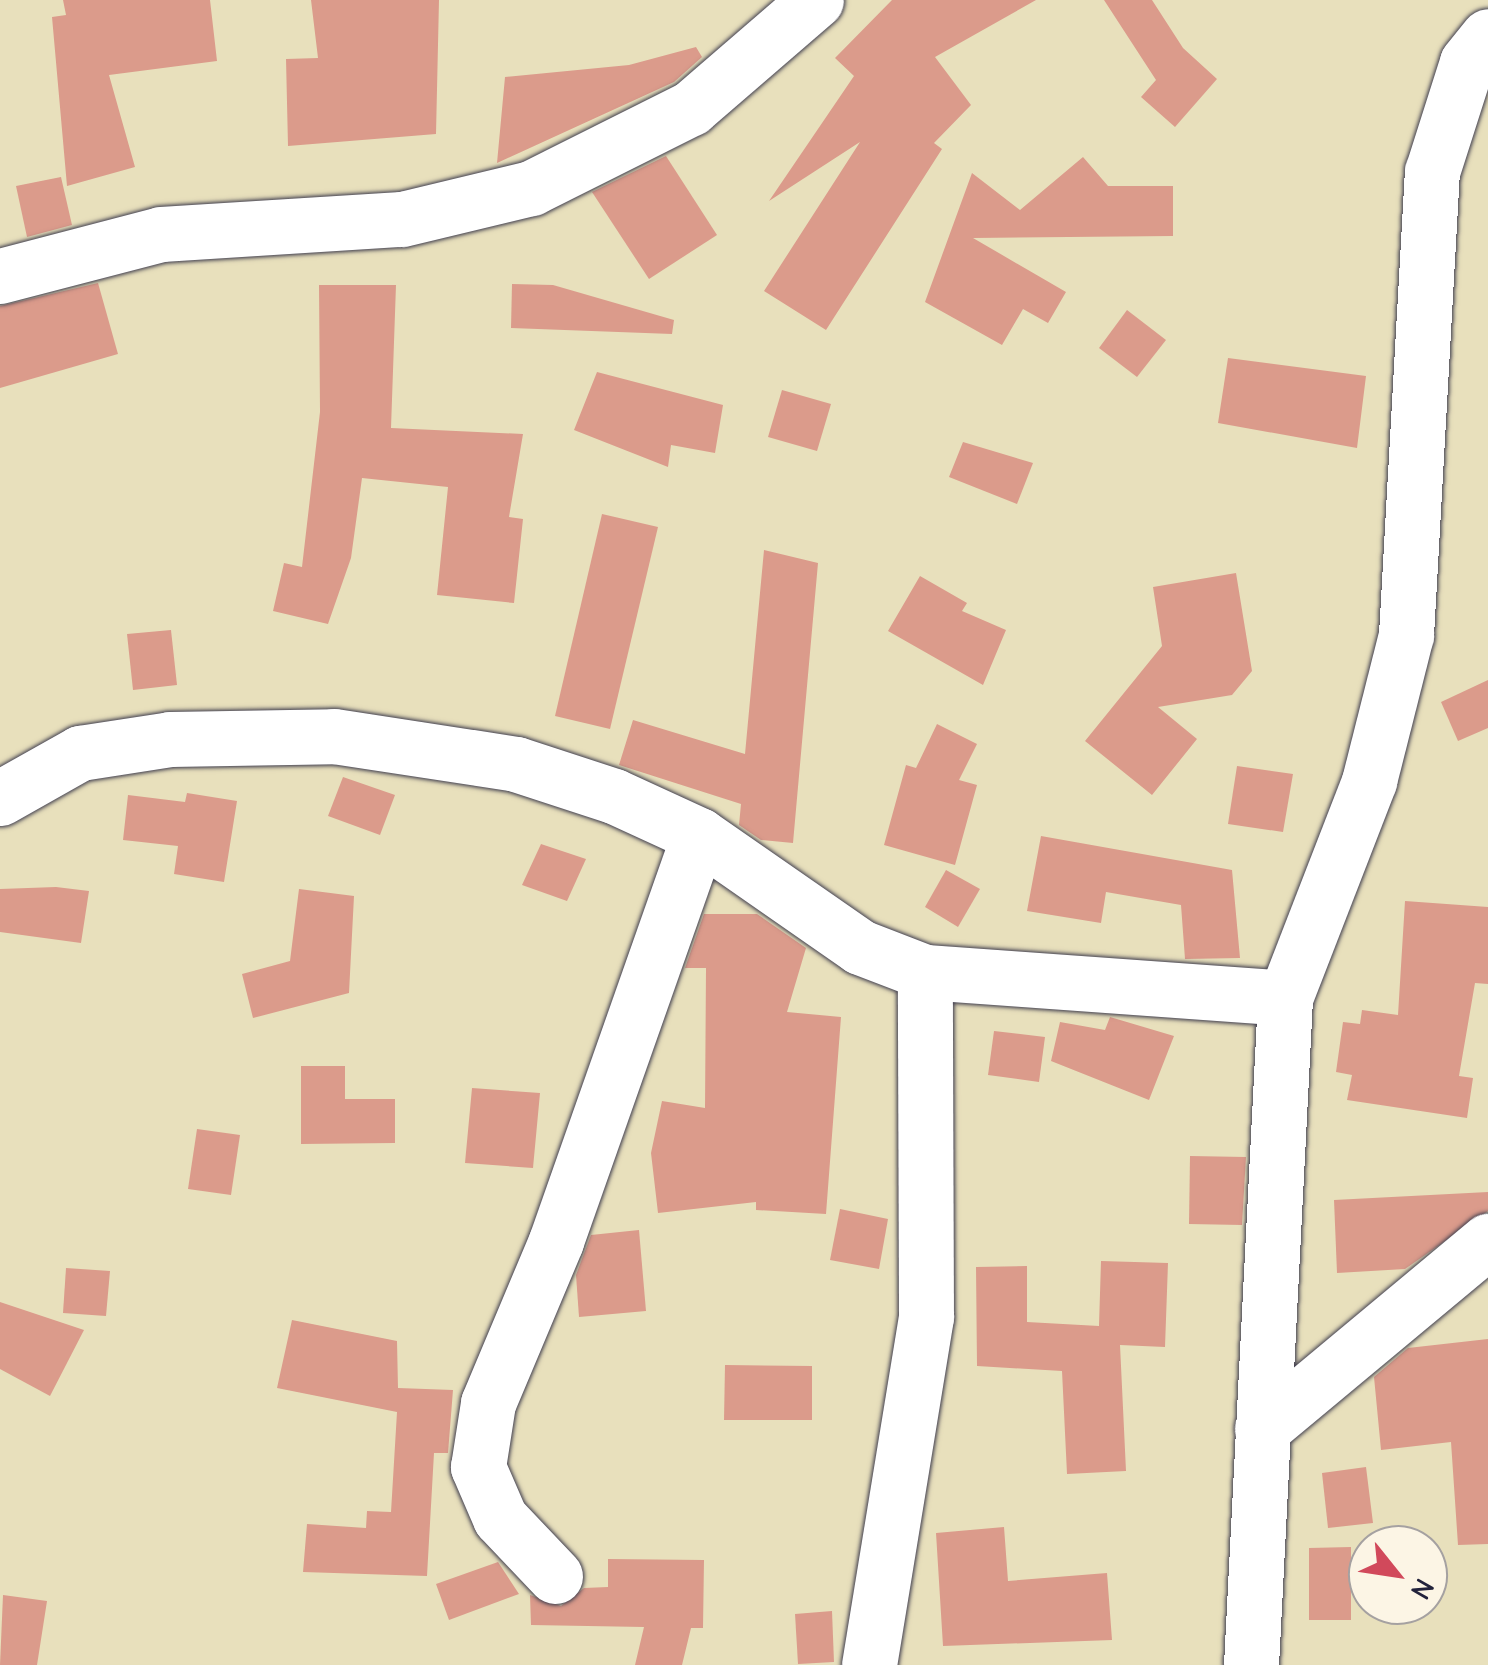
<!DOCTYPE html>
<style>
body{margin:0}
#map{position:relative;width:1488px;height:1665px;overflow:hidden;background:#e8e0bc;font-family:"Comic Neue",sans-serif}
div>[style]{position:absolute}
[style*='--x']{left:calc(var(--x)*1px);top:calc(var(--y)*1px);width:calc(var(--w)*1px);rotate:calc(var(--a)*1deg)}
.building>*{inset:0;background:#db9b8b}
.roads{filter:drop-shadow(0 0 2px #403e4e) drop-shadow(0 0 2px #403e4e)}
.minor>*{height:55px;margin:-27.5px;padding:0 27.5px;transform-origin:27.5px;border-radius:27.5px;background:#fff}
span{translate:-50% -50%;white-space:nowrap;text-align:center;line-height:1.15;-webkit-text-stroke:10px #fcf5e5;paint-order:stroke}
.north{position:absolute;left:1348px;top:1525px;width:100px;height:100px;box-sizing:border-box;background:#fcf5e5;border:2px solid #a5a1a1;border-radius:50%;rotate:120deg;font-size:28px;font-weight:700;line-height:40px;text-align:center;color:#22223b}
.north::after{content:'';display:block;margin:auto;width:35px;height:45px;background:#d1495b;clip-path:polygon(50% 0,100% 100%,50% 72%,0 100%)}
</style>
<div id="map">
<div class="building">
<div style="clip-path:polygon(63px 0,210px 0,217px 61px,109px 75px,135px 167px,67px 186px,52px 17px,66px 15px)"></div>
<div style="clip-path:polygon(311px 0,439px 0,436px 134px,288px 146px,286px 59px,318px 58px)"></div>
<div style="clip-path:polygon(892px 0,1036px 0,935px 57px,971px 105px,934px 143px,942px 149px,826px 330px,764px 291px,860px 142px,769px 201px,854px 76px,835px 58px)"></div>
<div style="clip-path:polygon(1104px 0,1152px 0,1183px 48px,1217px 79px,1175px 127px,1141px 97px,1156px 80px)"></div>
<div style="clip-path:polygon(696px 47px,702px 57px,674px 82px,497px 163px,505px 77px,629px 65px)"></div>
<div style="clip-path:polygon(666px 156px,717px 235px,649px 279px,592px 192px)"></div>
<div style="clip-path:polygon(1083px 157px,1108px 186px,1173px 186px,1173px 236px,973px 238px,1066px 292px,1048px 323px,1023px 309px,1002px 345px,925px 302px,972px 173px,1020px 210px)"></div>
<div style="clip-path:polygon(61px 177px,72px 225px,27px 237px,16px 186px)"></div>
<div style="clip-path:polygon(98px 283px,118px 354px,0 388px,0 306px)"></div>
<div style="clip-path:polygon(512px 284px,553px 285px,674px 320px,672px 334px,511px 328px)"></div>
<div style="clip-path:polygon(319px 285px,396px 285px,391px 428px,523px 434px,509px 517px,523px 519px,514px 603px,437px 595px,448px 487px,362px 478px,351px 558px,328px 624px,273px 611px,284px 563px,302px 567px,320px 412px)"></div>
<div style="clip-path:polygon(1127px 310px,1166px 340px,1137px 377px,1099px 348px)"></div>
<div style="clip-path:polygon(1228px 358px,1366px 376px,1357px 448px,1218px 423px)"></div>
<div style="clip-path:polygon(597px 372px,723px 405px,715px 453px,671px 445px,668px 467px,574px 430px)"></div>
<div style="clip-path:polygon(782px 390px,831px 404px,817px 451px,768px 437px)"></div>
<div style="clip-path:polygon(963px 442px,1033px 463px,1017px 504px,949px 477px)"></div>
<div style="clip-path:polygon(602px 514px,658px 527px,610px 729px,555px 716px)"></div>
<div style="clip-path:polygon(764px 550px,818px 563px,793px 843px,761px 840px,739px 825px,741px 804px,619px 765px,633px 720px,745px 754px)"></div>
<div style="clip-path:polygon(1236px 573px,1252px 671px,1232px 695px,1158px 707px,1197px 739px,1152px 795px,1085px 741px,1162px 646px,1153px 587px)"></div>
<div style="clip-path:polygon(920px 576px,967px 603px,962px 611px,1006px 630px,983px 685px,888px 631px)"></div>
<div style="clip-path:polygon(171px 630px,177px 685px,133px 690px,127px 634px)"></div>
<div style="clip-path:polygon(1488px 680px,1488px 728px,1458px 741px,1441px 702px)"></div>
<div style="clip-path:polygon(937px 724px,977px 744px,959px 780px,977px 785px,955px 865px,884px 845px,906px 765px,916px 768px)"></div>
<div style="clip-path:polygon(1237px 766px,1293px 774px,1283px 832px,1228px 824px)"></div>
<div style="clip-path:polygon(343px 777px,395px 795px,380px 835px,328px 816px)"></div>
<div style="clip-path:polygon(187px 793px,237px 801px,224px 882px,174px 874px,178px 846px,123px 840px,128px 795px,185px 802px)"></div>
<div style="clip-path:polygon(1041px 836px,1232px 870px,1240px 958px,1185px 959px,1181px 905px,1106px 892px,1101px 923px,1027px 911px)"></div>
<div style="clip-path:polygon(541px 844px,586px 859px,567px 901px,522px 885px)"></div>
<div style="clip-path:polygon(946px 870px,980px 889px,958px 927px,925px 907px)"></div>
<div style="clip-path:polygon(56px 887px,89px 891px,81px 943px,0 932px,0 889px)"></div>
<div style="clip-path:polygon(299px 889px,354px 896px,349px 993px,253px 1018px,242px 974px,290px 961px)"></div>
<div style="clip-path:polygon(1405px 901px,1488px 907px,1488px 984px,1475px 983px,1459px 1076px,1473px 1078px,1467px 1118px,1347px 1100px,1352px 1075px,1336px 1072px,1343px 1022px,1360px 1024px,1362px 1010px,1398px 1015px)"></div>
<div style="clip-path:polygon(704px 914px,757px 914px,806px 948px,787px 1012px,841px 1017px,826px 1214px,756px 1210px,756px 1202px,658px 1213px,651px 1153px,662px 1101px,705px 1108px,706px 968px,685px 968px)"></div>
<div style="clip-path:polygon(1110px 1017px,1174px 1036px,1149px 1100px,1051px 1061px,1060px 1022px,1105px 1030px)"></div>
<div style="clip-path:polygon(994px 1031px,1045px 1037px,1039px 1082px,988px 1075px)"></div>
<div style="clip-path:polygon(301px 1066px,345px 1066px,345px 1099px,395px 1099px,395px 1143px,301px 1144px)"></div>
<div style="clip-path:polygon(472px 1088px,540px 1093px,533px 1168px,465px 1163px)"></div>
<div style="clip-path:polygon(197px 1129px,240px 1135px,231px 1195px,188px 1189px)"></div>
<div style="clip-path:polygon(1190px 1156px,1246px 1157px,1242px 1225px,1189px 1224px)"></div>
<div style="clip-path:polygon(1488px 1192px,1488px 1211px,1405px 1269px,1337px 1273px,1334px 1200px)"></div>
<div style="clip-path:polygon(840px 1209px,888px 1219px,879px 1269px,830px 1260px)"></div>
<div style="clip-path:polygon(639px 1230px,646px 1311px,579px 1317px,576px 1275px,591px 1235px)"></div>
<div style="clip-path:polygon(1101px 1261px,1168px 1263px,1165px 1347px,1120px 1345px,1126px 1471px,1067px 1474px,1062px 1371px,977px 1366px,976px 1267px,1027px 1266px,1027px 1322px,1099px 1326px)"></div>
<div style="clip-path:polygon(66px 1268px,110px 1271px,106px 1316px,63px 1313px)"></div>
<div style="clip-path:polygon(0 1302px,84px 1330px,50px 1396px,0 1369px)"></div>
<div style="clip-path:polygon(292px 1320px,397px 1341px,398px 1388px,453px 1390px,448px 1453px,434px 1453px,427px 1576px,303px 1572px,307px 1524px,366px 1528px,367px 1511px,391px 1512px,397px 1412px,277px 1388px)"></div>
<div style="clip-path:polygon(1488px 1339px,1488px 1544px,1458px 1545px,1451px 1442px,1381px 1450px,1374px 1377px,1408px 1348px)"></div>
<div style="clip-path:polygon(725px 1365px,812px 1366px,812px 1420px,724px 1420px)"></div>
<div style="clip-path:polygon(1366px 1467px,1373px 1523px,1328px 1528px,1322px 1473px)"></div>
<div style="clip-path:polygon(1004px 1527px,1008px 1581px,1107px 1573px,1112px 1640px,943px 1646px,936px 1533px)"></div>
<div style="clip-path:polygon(1351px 1547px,1351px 1620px,1309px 1620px,1309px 1548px)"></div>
<div style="clip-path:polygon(608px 1559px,704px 1560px,703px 1628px,691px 1628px,682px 1665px,635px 1665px,644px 1627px,531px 1625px,530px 1595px,561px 1606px,584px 1588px,608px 1587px)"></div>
<div style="clip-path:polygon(498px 1562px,519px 1594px,449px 1620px,436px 1584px)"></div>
<div style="clip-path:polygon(3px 1595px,47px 1601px,37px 1665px,0 1665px)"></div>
<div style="clip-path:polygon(832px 1611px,834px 1662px,798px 1664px,795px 1614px)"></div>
</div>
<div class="roads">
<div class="minor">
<div style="--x:0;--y:276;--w:166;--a:-14.6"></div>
<div style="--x:161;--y:234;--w:241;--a:-3.6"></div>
<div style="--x:402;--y:219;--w:133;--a:-13.5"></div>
<div style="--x:531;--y:188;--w:179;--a:-26.6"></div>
<div style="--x:691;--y:108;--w:165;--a:-40.8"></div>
<div style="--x:0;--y:798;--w:92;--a:-29.4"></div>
<div style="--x:80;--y:753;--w:91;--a:-8.8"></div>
<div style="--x:170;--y:739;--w:164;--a:-1"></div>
<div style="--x:334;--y:736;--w:184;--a:8.7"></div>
<div style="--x:516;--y:764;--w:103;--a:18.1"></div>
<div style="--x:614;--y:796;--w:94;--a:24.6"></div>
<div style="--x:699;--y:835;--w:196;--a:34.8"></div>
<div style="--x:860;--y:947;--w:70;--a:21"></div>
<div style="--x:925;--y:972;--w:361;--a:4.1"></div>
<div style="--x:1262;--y:1429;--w:294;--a:-39.8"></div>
<div style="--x:555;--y:1576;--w:80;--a:-133.5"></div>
<div style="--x:500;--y:1518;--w:56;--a:-113.3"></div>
<div style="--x:478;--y:1467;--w:65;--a:-81.1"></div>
<div style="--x:488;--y:1403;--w:176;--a:-67.2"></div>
<div style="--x:556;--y:1241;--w:430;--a:-70.6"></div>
<div style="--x:869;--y:1665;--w:353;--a:-80.7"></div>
<div style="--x:926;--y:1317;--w:345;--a:-90.2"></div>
<div style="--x:1251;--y:1665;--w:668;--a:-87.08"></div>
<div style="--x:1285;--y:998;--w:233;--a:-68.8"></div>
<div style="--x:1369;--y:781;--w:151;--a:-75.8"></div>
<div style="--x:1406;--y:635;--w:464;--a:-86.8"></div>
<div style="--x:1432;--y:172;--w:115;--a:-72.3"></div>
<div style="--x:1467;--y:62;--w:33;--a:-51"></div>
</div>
</div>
<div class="north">N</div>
</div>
